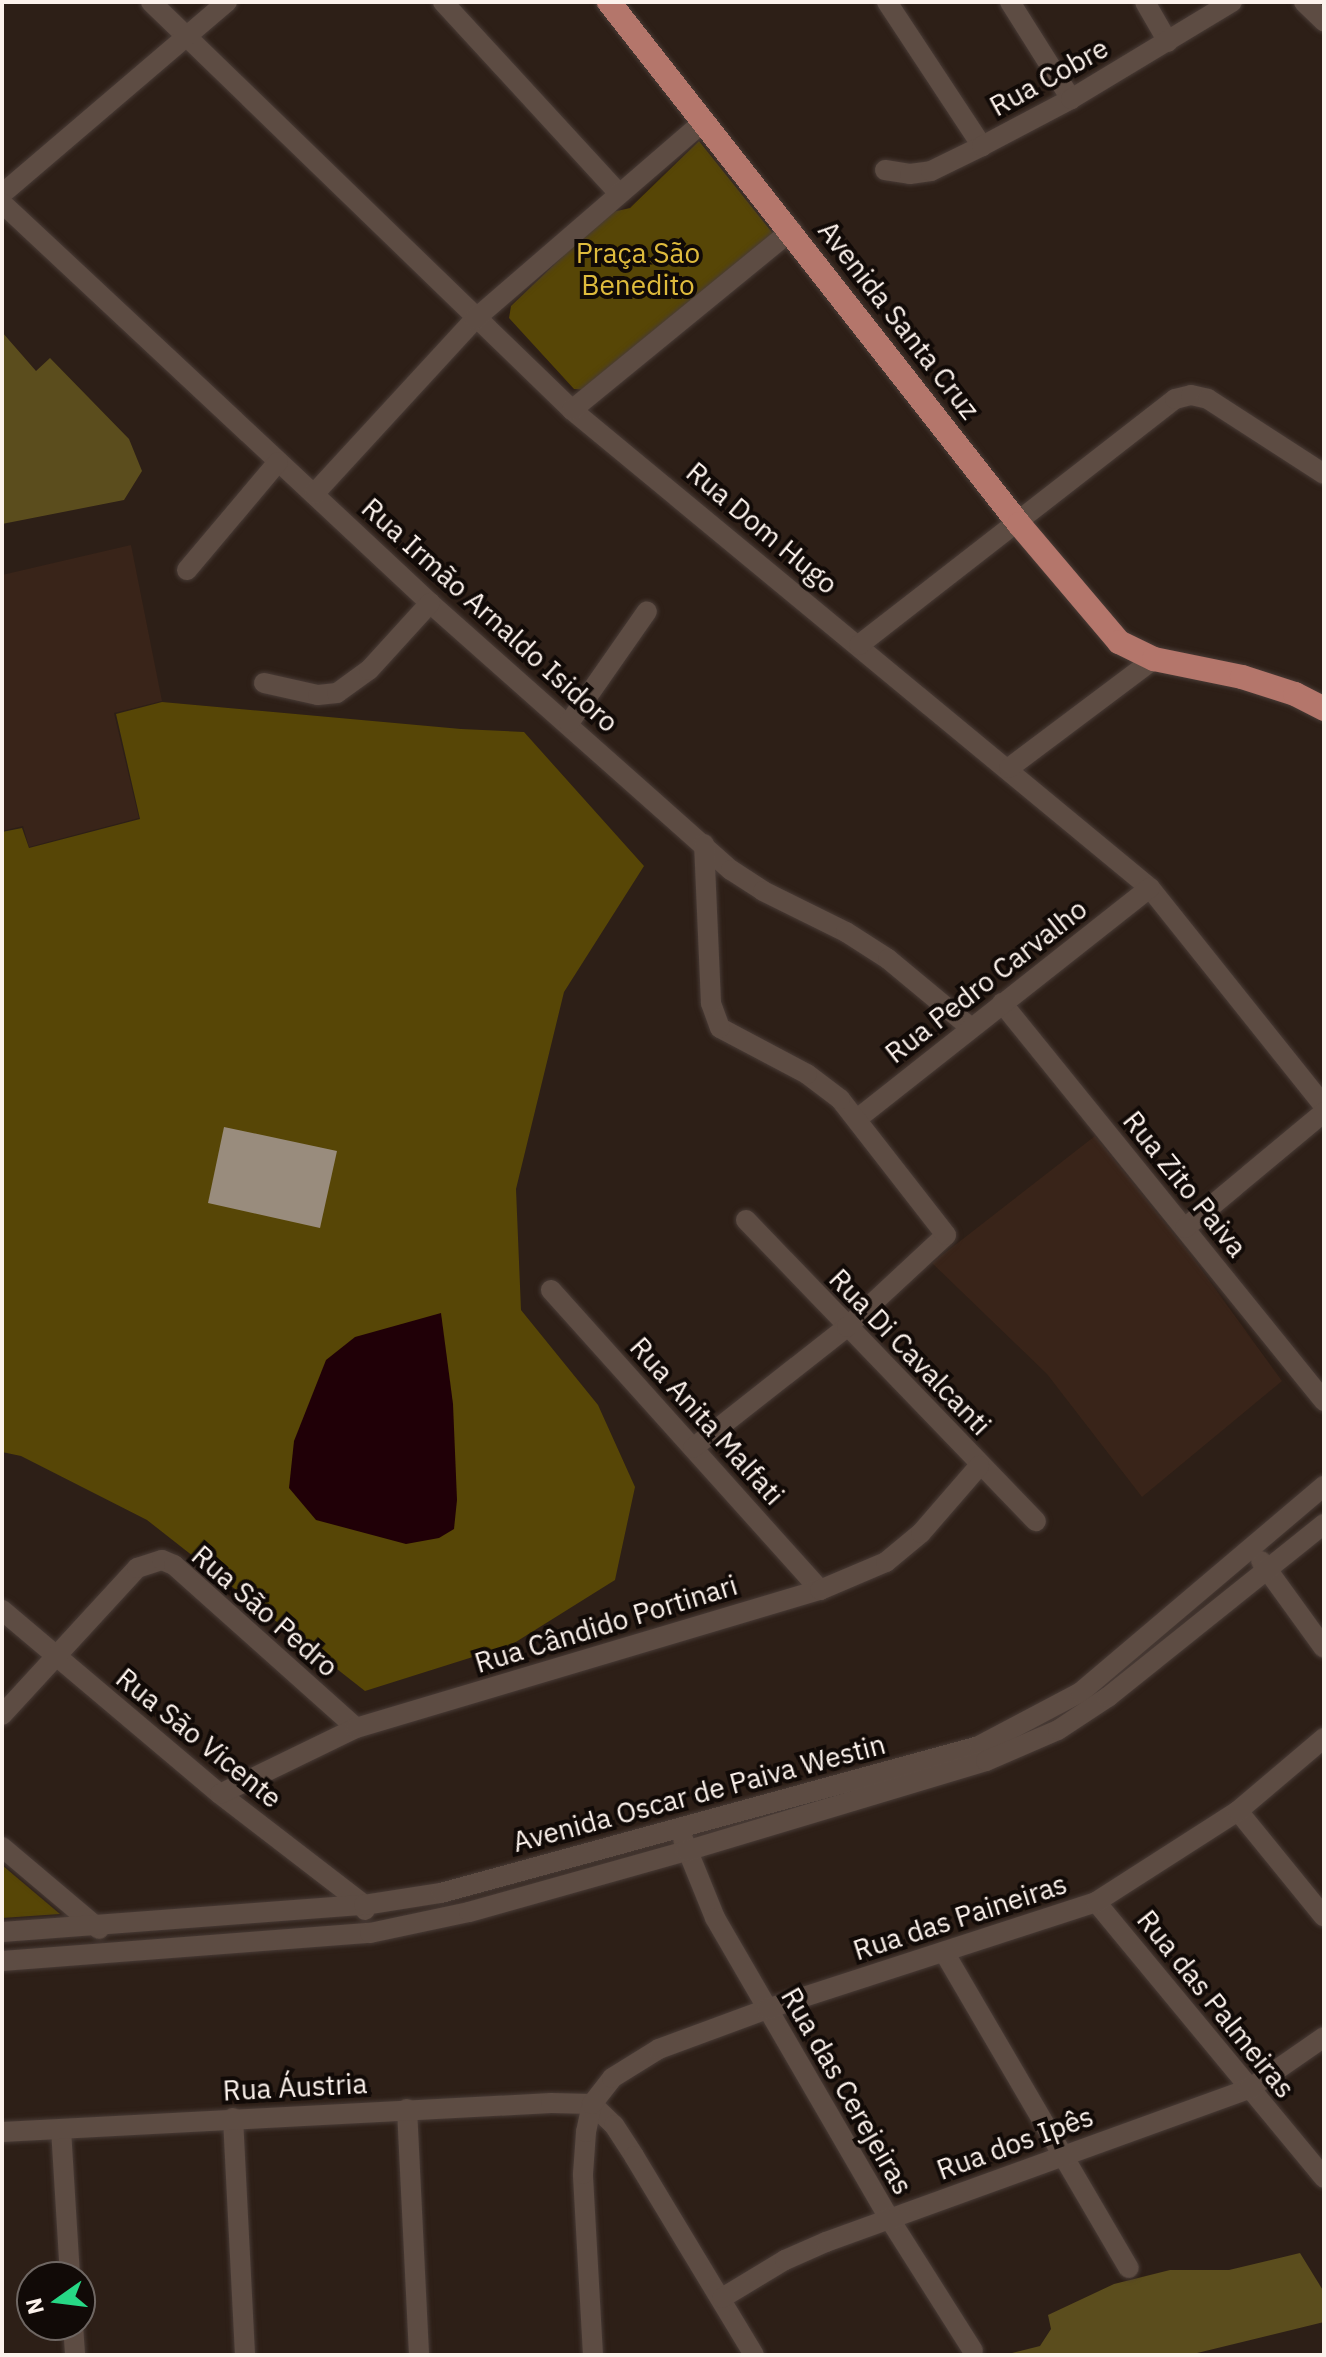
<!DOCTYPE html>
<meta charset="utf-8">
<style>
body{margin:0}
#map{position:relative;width:1326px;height:2357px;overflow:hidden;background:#2d1f17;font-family:"IBM Plex Sans",sans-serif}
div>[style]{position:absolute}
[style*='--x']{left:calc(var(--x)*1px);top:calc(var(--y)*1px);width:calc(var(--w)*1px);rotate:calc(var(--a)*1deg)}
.built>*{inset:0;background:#392419}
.green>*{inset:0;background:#574606}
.forest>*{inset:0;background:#5b4d1d}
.water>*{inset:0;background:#200007}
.building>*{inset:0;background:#998c7d}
.roads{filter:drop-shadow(0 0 2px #483b36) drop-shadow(0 0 2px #483b36)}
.minor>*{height:20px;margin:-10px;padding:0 10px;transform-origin:10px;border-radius:10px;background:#5d4c43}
.major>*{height:24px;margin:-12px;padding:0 12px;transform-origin:12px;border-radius:12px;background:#b4766b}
span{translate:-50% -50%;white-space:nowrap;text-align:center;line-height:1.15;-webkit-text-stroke:8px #110a07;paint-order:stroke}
.street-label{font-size:28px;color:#fcf2ec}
.park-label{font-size:28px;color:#dfbb3d}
.frame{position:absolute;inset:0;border:4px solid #fcf2ec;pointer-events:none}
.north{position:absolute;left:16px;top:2261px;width:80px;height:80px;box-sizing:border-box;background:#110a07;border:2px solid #6f6763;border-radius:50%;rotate:256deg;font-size:22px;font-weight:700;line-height:32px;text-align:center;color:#fcf2ec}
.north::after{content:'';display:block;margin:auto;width:28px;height:36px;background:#27d885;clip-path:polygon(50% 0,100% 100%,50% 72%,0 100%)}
</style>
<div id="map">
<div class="built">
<div style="clip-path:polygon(131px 545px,162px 701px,114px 713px,139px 818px,29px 847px,23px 826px,2px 831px,2px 575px)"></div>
<div style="clip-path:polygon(1095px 1136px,1193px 1258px,1282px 1381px,1142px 1497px,1047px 1374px,932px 1263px)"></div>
</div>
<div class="green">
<div style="clip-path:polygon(699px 141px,775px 236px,588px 390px,574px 389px,509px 318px,511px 306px,608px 213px,630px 208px)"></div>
<div style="clip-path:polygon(162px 702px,461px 729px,524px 732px,644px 866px,564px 992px,516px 1189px,521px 1310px,598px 1405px,635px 1487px,615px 1580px,511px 1645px,365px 1691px,147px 1520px,21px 1456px,2px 1452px,2px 832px,22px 828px,29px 848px,140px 819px,116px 714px)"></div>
<div style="clip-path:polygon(2px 1865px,60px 1914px,2px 1918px)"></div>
</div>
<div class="forest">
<div style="clip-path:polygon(2px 332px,36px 371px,50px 358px,129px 439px,142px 471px,124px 500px,2px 524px)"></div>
<div style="clip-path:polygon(1300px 2253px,1324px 2292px,1324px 2322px,1189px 2355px,1004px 2355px,1040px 2346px,1051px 2329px,1048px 2315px,1114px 2284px,1170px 2270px,1229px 2270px)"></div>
</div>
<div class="water">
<div style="clip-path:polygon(441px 1313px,453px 1404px,457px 1500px,454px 1529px,439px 1538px,406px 1544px,316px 1520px,289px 1488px,294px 1441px,326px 1360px,355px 1337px)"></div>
</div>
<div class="building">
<div style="clip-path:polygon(224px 1127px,337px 1151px,320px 1228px,208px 1203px)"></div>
</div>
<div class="roads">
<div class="minor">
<div style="--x:151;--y:2;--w:586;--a:44.1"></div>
<div style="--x:572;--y:410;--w:750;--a:39.59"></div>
<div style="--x:1150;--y:888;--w:279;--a:51.4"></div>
<div style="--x:443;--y:2;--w:258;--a:47.4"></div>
<div style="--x:887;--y:2;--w:173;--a:56.6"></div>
<div style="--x:1010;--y:2;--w:115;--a:57.8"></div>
<div style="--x:1145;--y:2;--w:46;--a:60.1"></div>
<div style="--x:1304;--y:2;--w:28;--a:44"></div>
<div style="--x:885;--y:170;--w:25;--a:9"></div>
<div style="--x:910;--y:174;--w:21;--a:-8"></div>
<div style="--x:931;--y:171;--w:57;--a:-26.1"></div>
<div style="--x:982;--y:146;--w:101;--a:-27.8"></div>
<div style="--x:1071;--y:99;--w:188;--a:-31.1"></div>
<div style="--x:2;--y:194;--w:296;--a:-40.5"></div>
<div style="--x:2;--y:203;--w:586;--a:43.06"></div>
<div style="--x:430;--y:603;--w:402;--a:41.6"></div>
<div style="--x:731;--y:870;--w:38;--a:33"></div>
<div style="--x:763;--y:891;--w:93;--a:26.3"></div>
<div style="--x:846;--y:932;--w:50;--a:32.7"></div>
<div style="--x:888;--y:959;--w:108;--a:39.7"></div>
<div style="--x:572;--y:410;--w:284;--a:-39.3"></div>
<div style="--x:314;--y:494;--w:238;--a:-47.4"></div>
<div style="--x:475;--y:319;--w:300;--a:-40.8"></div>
<div style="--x:187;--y:570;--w:141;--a:-49.9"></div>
<div style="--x:859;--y:645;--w:400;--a:-37.9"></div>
<div style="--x:1175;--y:399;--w:16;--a:-14"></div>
<div style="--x:1191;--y:395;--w:17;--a:13"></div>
<div style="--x:1208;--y:399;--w:138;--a:32.9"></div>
<div style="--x:264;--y:683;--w:55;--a:12.5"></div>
<div style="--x:318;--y:695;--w:19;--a:-6"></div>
<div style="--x:337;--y:693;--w:39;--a:-36"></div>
<div style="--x:369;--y:670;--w:91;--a:-47.7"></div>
<div style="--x:569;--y:723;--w:136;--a:-55.1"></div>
<div style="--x:1009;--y:768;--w:181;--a:-36.9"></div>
<div style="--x:1002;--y:1003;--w:512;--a:51.03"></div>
<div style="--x:857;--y:1119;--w:373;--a:-38.3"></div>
<div style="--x:746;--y:1220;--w:418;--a:46.1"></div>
<div style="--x:1185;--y:1228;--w:181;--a:-39.8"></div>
<div style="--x:551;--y:1290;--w:403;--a:48.1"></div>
<div style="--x:693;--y:1448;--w:196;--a:-38.2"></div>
<div style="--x:847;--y:1327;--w:135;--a:-42.9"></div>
<div style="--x:946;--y:1235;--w:172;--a:-127.9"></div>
<div style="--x:840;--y:1099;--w:41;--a:-142.9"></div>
<div style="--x:807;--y:1074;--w:98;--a:-152.1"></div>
<div style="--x:720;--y:1028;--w:27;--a:-110"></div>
<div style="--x:711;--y:1003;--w:159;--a:-92.5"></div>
<div style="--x:1261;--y:1561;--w:107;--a:54.1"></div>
<div style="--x:2;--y:1610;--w:285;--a:40.2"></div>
<div style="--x:220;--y:1794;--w:182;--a:37.6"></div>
<div style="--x:364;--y:1905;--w:5;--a:79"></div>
<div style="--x:2;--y:1715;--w:200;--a:-47.4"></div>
<div style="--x:137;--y:1568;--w:26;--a:-18"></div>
<div style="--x:162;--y:1560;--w:13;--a:23"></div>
<div style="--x:174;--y:1565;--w:244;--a:41.8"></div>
<div style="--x:220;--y:1794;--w:151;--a:-25.9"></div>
<div style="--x:356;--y:1728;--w:484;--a:-16.6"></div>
<div style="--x:820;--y:1590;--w:72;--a:-23"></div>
<div style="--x:886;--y:1562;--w:45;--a:-39.6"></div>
<div style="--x:921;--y:1533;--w:89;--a:-49.1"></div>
<div style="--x:1238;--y:1811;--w:136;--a:50.9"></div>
<div style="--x:683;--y:1839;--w:85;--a:67.9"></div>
<div style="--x:715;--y:1918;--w:347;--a:59.9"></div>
<div style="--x:889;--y:2218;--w:157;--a:57.7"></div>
<div style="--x:2;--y:1847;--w:127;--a:40.2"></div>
<div style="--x:1096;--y:1902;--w:358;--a:50.4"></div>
<div style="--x:2;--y:1932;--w:363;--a:-4.3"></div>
<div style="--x:364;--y:1905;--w:78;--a:-8.9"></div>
<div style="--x:441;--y:1893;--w:558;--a:-15.28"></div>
<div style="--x:979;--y:1746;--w:115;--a:-27.9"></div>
<div style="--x:1081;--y:1692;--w:319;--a:-40.3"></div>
<div style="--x:944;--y:1952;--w:366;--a:59.7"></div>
<div style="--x:2;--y:1961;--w:369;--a:-4.4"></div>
<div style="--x:370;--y:1933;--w:101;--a:-12"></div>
<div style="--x:469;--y:1912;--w:225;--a:-15.7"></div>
<div style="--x:686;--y:1851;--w:313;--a:-16.7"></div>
<div style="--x:986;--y:1761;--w:78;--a:-23.3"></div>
<div style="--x:1058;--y:1730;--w:60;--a:-33.4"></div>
<div style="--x:1108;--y:1697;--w:277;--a:-38.7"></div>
<div style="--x:592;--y:2104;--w:30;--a:44"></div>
<div style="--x:614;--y:2125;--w:37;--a:57"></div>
<div style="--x:634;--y:2156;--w:232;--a:58.9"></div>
<div style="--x:407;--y:2109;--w:246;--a:87.2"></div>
<div style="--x:233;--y:2118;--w:237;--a:87.1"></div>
<div style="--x:61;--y:2129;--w:148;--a:86.5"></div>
<div style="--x:2;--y:2132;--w:550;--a:-3.02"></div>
<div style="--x:551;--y:2103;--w:41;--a:1.4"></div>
<div style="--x:722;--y:2298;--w:74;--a:-31.1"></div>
<div style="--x:785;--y:2260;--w:45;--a:-23.7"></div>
<div style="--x:826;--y:2242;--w:450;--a:-19.9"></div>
<div style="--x:1249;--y:2089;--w:91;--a:-34.7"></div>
<div style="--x:73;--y:2325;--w:30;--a:86"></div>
<div style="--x:593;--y:2355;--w:181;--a:-93.2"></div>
<div style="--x:583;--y:2174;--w:42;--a:-85.9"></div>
<div style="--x:586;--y:2132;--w:29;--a:-78"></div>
<div style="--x:592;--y:2104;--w:33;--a:-52"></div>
<div style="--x:612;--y:2078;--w:55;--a:-31.7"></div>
<div style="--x:659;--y:2049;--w:115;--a:-20.3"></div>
<div style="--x:767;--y:2009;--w:346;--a:-18"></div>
<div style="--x:1096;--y:1902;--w:169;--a:-32.7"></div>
<div style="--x:1238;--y:1811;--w:113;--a:-40.3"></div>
</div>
<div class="major">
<div style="--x:609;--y:2;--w:664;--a:51.85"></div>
<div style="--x:1019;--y:524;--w:155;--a:49.7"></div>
<div style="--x:1119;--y:642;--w:39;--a:26"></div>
<div style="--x:1154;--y:659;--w:90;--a:11.6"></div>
<div style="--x:1242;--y:677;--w:56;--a:17.8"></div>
<div style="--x:1295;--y:694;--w:33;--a:27"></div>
</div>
</div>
<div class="street-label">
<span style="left:1049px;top:77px;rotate:-29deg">Rua Cobre</span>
<span style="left:899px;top:320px;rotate:52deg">Avenida Santa Cruz</span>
<span style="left:762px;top:528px;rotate:40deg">Rua Dom Hugo</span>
<span style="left:490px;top:615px;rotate:42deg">Rua Irmão Arnaldo Isidoro</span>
<span style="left:986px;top:981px;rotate:-38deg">Rua Pedro Carvalho</span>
<span style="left:1185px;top:1184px;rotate:51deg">Rua Zito Paiva</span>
<span style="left:910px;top:1352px;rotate:46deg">Rua Di Cavalcanti</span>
<span style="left:707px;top:1421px;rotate:48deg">Rua Anita Malfati</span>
<span style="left:265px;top:1611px;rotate:41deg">Rua São Pedro</span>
<span style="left:606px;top:1624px;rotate:-17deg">Rua Cândido Portinari</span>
<span style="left:199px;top:1738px;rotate:39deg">Rua São Vicente</span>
<span style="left:699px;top:1793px;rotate:-15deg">Avenida Oscar de Paiva Westin</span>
<span style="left:960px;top:1917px;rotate:-18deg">Rua das Paineiras</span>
<span style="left:1216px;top:2004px;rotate:51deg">Rua das Palmeiras</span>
<span style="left:295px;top:2087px;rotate:-3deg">Rua Áustria</span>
<span style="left:847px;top:2091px;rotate:60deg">Rua das Cerejeiras</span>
<span style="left:1015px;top:2143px;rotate:-20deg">Rua dos Ipês</span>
</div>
<div class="park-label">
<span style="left:638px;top:269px">Praça São<br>Benedito</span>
</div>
<div class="frame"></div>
<div class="north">N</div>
</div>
